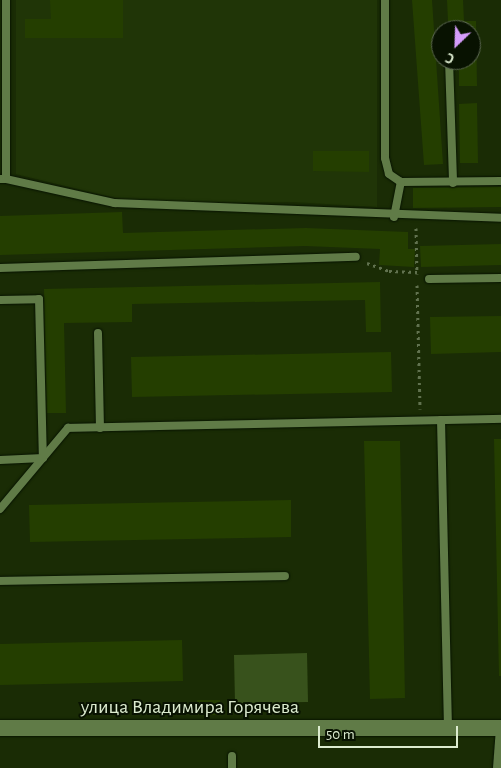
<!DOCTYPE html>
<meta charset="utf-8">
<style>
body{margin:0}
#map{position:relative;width:501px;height:768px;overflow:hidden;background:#1a2c05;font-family:"Alegreya Sans",sans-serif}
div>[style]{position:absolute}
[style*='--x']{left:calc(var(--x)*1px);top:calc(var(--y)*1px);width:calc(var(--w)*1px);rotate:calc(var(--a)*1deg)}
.built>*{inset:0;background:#203507}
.green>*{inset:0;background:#38521c}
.building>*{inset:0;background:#243e00}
.path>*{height:3px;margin-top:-1.5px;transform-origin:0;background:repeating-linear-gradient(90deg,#61724f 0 2.5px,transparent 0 6.5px)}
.roads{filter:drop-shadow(0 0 1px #071300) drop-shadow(0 0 1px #071300)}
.service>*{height:8px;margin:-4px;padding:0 4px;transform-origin:4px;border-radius:4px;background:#607b47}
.minor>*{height:16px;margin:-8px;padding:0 8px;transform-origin:8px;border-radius:8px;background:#607b47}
span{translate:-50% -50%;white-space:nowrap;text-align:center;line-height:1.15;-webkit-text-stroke:4px #081201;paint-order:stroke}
.street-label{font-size:20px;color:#dcebcf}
.north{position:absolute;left:431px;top:20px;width:50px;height:50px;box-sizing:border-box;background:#081201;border:1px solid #5d6953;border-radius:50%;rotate:204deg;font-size:14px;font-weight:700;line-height:20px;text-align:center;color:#dcebcf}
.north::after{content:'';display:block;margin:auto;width:18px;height:22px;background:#d59cfb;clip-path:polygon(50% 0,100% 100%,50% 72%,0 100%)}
.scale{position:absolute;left:318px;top:726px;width:140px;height:22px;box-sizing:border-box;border:2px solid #dcebcf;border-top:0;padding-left:6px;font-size:15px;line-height:18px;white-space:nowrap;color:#dcebcf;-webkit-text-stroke:4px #081201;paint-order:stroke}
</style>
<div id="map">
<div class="built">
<div style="clip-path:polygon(16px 0,377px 0,377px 207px,292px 202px,135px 203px,16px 174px)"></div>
</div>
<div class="green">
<div style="clip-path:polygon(307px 653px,308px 702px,235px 703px,234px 655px)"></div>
</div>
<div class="building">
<div style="clip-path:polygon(50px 0,123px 0,123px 38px,25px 38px,25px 19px,51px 19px)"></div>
<div style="clip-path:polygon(412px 0,432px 0,443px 164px,424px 165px)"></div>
<div style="clip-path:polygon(447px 0,463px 0,464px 21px,476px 21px,477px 86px,459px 86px,459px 60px,471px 60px,471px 30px,458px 30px,458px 21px,448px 21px)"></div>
<div style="clip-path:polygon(477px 103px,478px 163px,460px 163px,459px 104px)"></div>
<div style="clip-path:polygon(313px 151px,369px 151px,369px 172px,313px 171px)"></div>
<div style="clip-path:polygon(501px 187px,501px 207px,413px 208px,413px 188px)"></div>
<div style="clip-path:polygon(122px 212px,123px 233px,306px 228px,408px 232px,408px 249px,415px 249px,414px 267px,379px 265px,380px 249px,305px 246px,0 255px,0 216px)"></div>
<div style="clip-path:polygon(501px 244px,501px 265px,421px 267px,420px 246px)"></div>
<div style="clip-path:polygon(380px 282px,381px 332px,366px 332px,365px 300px,132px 304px,132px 322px,64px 323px,66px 413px,47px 413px,44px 289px)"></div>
<div style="clip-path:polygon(501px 316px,501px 352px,431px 354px,430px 317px)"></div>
<div style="clip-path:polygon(391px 352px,392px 392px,132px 397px,131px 357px)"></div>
<div style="clip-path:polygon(494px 439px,501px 439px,501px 676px,499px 676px)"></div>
<div style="clip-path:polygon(364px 441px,400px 441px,405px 698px,370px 699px)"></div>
<div style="clip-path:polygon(291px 500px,291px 537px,30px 542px,29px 505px)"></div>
<div style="clip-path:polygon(182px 640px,183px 681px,0 685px,0 644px)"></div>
<div style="clip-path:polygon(197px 700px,220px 700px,220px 715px,197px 715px)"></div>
</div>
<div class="path">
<div style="--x:416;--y:228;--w:46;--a:88.8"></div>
<div style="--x:367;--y:263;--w:23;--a:20"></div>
<div style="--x:389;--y:271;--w:28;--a:2"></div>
<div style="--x:417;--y:285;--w:124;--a:88.6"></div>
</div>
<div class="roads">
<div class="service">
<div style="--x:385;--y:0;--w:158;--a:90"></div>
<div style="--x:385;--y:158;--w:16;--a:76"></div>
<div style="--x:389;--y:174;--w:14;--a:34"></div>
<div style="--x:401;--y:182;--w:100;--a:-0.6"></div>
<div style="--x:449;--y:60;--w:123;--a:88.1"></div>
<div style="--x:0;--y:179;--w:6;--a:0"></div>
<div style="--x:6;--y:179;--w:179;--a:-90"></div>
<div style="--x:6;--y:179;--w:111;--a:12.5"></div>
<div style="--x:114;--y:203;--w:387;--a:2.2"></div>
<div style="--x:394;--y:217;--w:36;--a:-79"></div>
<div style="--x:0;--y:268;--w:356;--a:-1.8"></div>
<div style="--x:429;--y:279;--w:72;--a:-0.8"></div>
<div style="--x:0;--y:300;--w:39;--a:-1"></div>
<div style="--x:39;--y:299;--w:159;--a:88.6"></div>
<div style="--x:43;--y:458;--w:43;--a:177.3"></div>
<div style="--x:98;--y:333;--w:95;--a:88.8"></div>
<div style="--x:441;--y:420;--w:307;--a:88.7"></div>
<div style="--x:0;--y:509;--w:106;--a:-50"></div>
<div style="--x:68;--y:428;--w:433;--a:-1.2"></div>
<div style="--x:0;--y:581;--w:285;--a:-1"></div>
<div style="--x:232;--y:756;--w:12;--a:90"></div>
<div style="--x:497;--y:768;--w:40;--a:-85.7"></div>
</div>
<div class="minor">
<div style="--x:0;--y:728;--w:501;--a:0"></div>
</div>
</div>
<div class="street-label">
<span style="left:190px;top:707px">улица Владимира Горячева</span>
</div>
<div class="north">С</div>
<div class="scale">50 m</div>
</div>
